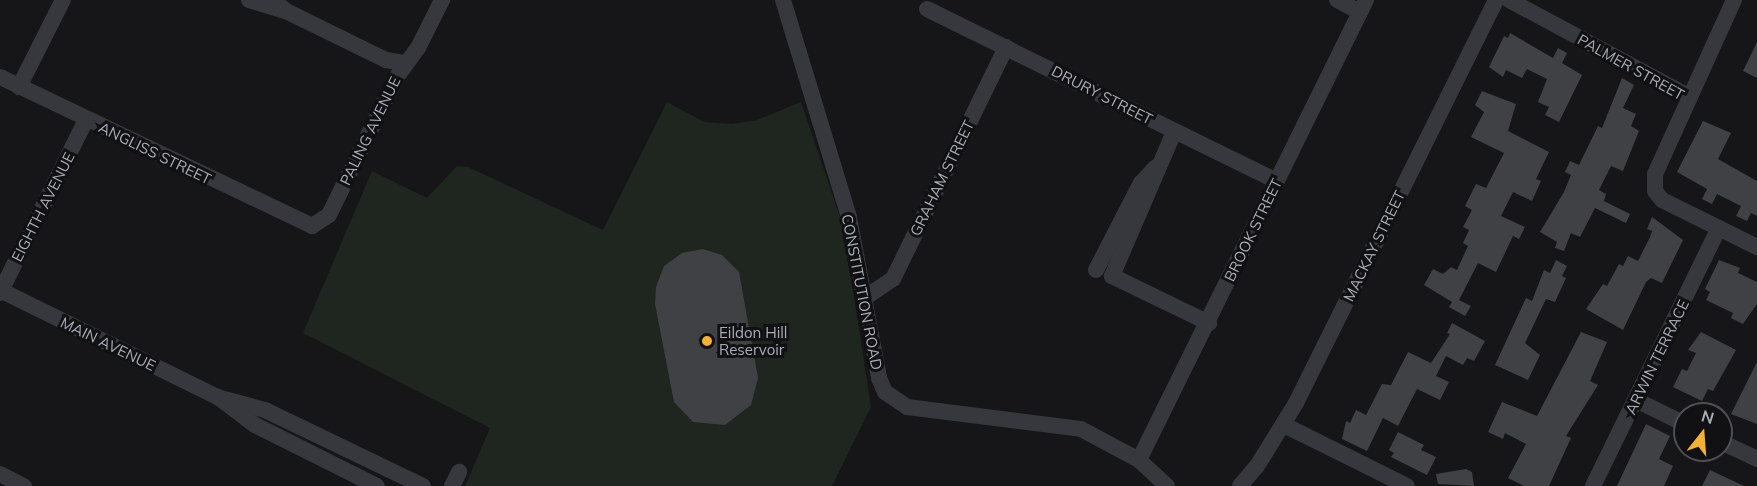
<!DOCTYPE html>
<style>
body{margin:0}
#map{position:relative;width:1757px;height:486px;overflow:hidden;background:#161618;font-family:Mulish,sans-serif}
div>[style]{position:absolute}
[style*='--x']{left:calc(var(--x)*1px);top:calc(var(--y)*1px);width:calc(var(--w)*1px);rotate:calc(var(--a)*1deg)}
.green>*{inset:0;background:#1e261f}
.building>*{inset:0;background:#404145}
.minor>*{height:16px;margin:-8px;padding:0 8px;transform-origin:8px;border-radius:8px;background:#37383d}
.dots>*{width:16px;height:16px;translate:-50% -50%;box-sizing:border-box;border:3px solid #111113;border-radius:50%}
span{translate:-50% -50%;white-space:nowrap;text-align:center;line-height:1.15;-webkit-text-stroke:6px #111113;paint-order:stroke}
.street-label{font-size:15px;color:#a8adb8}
.poi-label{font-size:15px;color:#a8adb8}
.left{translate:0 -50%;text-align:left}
.north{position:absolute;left:1673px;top:402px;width:60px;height:60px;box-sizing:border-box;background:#111113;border:2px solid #4d4f55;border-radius:50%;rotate:17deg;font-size:16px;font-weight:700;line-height:24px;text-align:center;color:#a8adb8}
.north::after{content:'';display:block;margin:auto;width:21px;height:27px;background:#f2b134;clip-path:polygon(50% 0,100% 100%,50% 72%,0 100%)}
</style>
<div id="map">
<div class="green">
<div style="clip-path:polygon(667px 102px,704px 122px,732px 124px,757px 120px,801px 102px,843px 226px,871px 407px,832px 486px,465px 486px,490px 428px,303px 333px,372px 171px,427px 198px,457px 166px,468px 167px,603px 230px)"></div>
</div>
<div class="building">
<div style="clip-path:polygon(1510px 33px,1553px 58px,1558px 48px,1567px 53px,1562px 63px,1582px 75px,1559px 122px,1545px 115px,1549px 107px,1538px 102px,1547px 79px,1527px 69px,1522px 78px,1506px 70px,1503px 77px,1489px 67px,1504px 36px,1508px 38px)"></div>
<div style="clip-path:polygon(1757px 42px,1757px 78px,1743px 71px)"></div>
<div style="clip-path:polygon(1622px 78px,1634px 85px,1623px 108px,1636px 114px,1631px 126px,1639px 131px,1623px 171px,1611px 166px,1599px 190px,1606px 194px,1604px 201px,1630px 214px,1626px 223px,1595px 208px,1580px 237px,1571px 233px,1564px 251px,1555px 248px,1557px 242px,1540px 232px,1564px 192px,1571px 175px,1565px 172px,1570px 161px,1579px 165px,1598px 126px,1602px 128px)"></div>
<div style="clip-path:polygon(1482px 91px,1516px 104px,1508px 131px,1549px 152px,1536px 179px,1541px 181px,1532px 201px,1513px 192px,1501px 216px,1525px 227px,1519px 239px,1513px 236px,1496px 272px,1478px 263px,1459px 300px,1471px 306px,1465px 316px,1449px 307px,1452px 302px,1424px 285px,1433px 269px,1443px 274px,1451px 267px,1457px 270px,1468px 246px,1463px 243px,1469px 230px,1463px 227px,1472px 210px,1465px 206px,1476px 184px,1486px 188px,1504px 153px,1471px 137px,1484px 112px,1475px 105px)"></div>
<div style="clip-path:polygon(1703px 121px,1731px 133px,1718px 159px,1757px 181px,1757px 216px,1751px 213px,1747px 221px,1736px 216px,1741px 206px,1717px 194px,1712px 204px,1702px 199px,1707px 189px,1677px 172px)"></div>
<div style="clip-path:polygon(1652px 217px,1683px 240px,1662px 283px,1651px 278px,1646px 282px,1623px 330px,1586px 309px,1603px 284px,1607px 286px,1619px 264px,1623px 266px,1628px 256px,1638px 261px,1650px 237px,1652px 231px,1647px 229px)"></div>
<div style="clip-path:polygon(703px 249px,722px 255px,739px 272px,758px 378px,751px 405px,725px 425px,693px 422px,674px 402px,655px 304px,656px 287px,664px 266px,682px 253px)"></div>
<div style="clip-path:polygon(1556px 260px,1567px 266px,1562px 276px,1566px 278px,1555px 302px,1546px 299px,1525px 343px,1540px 355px,1528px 380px,1495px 365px,1526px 298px,1532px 301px,1544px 270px,1550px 273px)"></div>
<div style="clip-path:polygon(1719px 260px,1740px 268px,1738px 273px,1757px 282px,1757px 304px,1743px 324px,1731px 318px,1733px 313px,1706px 300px,1710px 292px,1705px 289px)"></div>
<div style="clip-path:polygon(1452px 323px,1485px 341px,1474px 361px,1467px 358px,1463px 365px,1446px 356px,1436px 376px,1449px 382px,1440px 400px,1417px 389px,1398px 426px,1383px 418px,1367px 451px,1342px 439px,1346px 421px,1350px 423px,1356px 410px,1366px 415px,1382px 384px,1391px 385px,1408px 352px,1431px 363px,1450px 334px,1447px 333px)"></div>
<div style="clip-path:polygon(1581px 332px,1607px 342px,1590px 381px,1598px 385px,1566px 436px,1571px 438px,1549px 486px,1524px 486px,1508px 478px,1526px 444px,1505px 433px,1503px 439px,1488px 432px,1502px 402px,1537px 416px)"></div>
<div style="clip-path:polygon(1701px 332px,1736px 350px,1713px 391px,1708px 389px,1702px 401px,1673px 387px,1682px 369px,1687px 371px,1696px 353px,1688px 350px)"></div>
<div style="clip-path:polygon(1757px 362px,1757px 424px,1731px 414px)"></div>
<div style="clip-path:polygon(1646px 424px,1670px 436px,1659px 459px,1673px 466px,1664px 486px,1617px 486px)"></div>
<div style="clip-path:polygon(1398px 432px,1424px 445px,1421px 450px,1436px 457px,1427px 475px,1391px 457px,1394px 453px,1389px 450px)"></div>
<div style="clip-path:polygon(1466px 469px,1472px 472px,1474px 486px,1438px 484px,1436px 474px)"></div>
<div style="clip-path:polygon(1710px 470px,1744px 486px,1702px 486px)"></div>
</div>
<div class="minor">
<div style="--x:249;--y:0;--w:39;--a:17"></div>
<div style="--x:273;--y:0;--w:17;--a:40"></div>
<div style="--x:286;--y:11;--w:111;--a:26.1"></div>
<div style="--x:386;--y:60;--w:18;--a:9"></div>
<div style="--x:783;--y:0;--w:227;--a:73.1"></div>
<div style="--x:849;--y:217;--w:164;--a:79.4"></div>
<div style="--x:879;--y:378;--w:15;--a:67"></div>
<div style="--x:885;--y:392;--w:27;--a:34"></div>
<div style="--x:907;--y:407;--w:175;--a:7.2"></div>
<div style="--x:1081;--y:429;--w:66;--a:28.1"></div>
<div style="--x:1139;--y:460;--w:38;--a:43"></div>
<div style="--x:1337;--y:0;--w:26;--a:28"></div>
<div style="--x:1509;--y:0;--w:205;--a:28.2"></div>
<div style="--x:1690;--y:97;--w:85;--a:114.4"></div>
<div style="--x:1655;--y:174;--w:17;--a:90"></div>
<div style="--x:1655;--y:191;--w:11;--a:52"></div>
<div style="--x:1662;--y:200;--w:106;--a:26.3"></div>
<div style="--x:927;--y:9;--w:390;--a:26.2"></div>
<div style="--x:0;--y:77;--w:346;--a:25.5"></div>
<div style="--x:312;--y:226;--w:20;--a:-33"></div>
<div style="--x:329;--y:215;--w:153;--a:-63.9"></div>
<div style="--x:396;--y:78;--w:37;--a:-54"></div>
<div style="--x:418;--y:48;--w:54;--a:-63.4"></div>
<div style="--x:19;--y:87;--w:97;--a:-63.2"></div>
<div style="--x:1690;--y:97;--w:107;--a:-65.6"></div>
<div style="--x:1174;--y:132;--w:157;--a:113.3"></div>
<div style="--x:1112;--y:276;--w:108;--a:25.9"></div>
<div style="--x:1096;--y:270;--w:98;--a:-62.7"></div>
<div style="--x:1141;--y:183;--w:22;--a:-47"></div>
<div style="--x:0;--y:290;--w:242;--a:26.2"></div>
<div style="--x:217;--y:397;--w:50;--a:15.2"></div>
<div style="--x:265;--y:410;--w:175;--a:25.7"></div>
<div style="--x:0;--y:293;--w:193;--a:-63.6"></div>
<div style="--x:866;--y:297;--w:32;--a:-34"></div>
<div style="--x:893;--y:279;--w:258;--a:-64"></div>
<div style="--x:218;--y:397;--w:46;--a:37.1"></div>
<div style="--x:255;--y:425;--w:136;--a:26.6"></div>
<div style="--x:1636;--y:400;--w:55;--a:26.1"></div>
<div style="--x:1284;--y:425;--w:137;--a:26.4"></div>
<div style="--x:1721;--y:442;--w:40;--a:25"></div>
<div style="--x:1139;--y:460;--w:513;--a:-63.73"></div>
<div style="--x:0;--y:474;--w:27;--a:27"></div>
<div style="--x:452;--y:486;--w:16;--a:-63"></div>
<div style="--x:1240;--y:486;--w:26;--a:-50"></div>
<div style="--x:1257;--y:466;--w:74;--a:-58.2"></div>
<div style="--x:1296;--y:403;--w:450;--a:-63.6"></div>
<div style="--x:1593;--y:486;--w:287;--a:-64"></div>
</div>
<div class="dots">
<div style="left:707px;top:341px;background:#f2b134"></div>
</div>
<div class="street-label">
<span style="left:1631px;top:67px;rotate:29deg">PALMER STREET</span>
<span style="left:1102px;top:95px;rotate:27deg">DRURY STREET</span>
<span style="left:370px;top:131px;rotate:-64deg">PALING AVENUE</span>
<span style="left:155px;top:153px;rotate:26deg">ANGLISS STREET</span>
<span style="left:942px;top:178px;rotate:-64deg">GRAHAM STREET</span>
<span style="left:43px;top:207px;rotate:-63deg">EIGHTH AVENUE</span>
<span style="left:1253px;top:230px;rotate:-64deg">BROOK STREET</span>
<span style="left:1374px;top:246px;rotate:-64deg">MACKAY STREET</span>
<span style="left:862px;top:292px;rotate:79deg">CONSTITUTION ROAD</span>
<span style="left:108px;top:344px;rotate:26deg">MAIN AVENUE</span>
<span style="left:1657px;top:357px;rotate:-64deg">ARWIN TERRACE</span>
</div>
<div class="poi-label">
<span class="left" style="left:719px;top:341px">Eildon Hill<br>Reservoir</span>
</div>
<div class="north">N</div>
</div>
